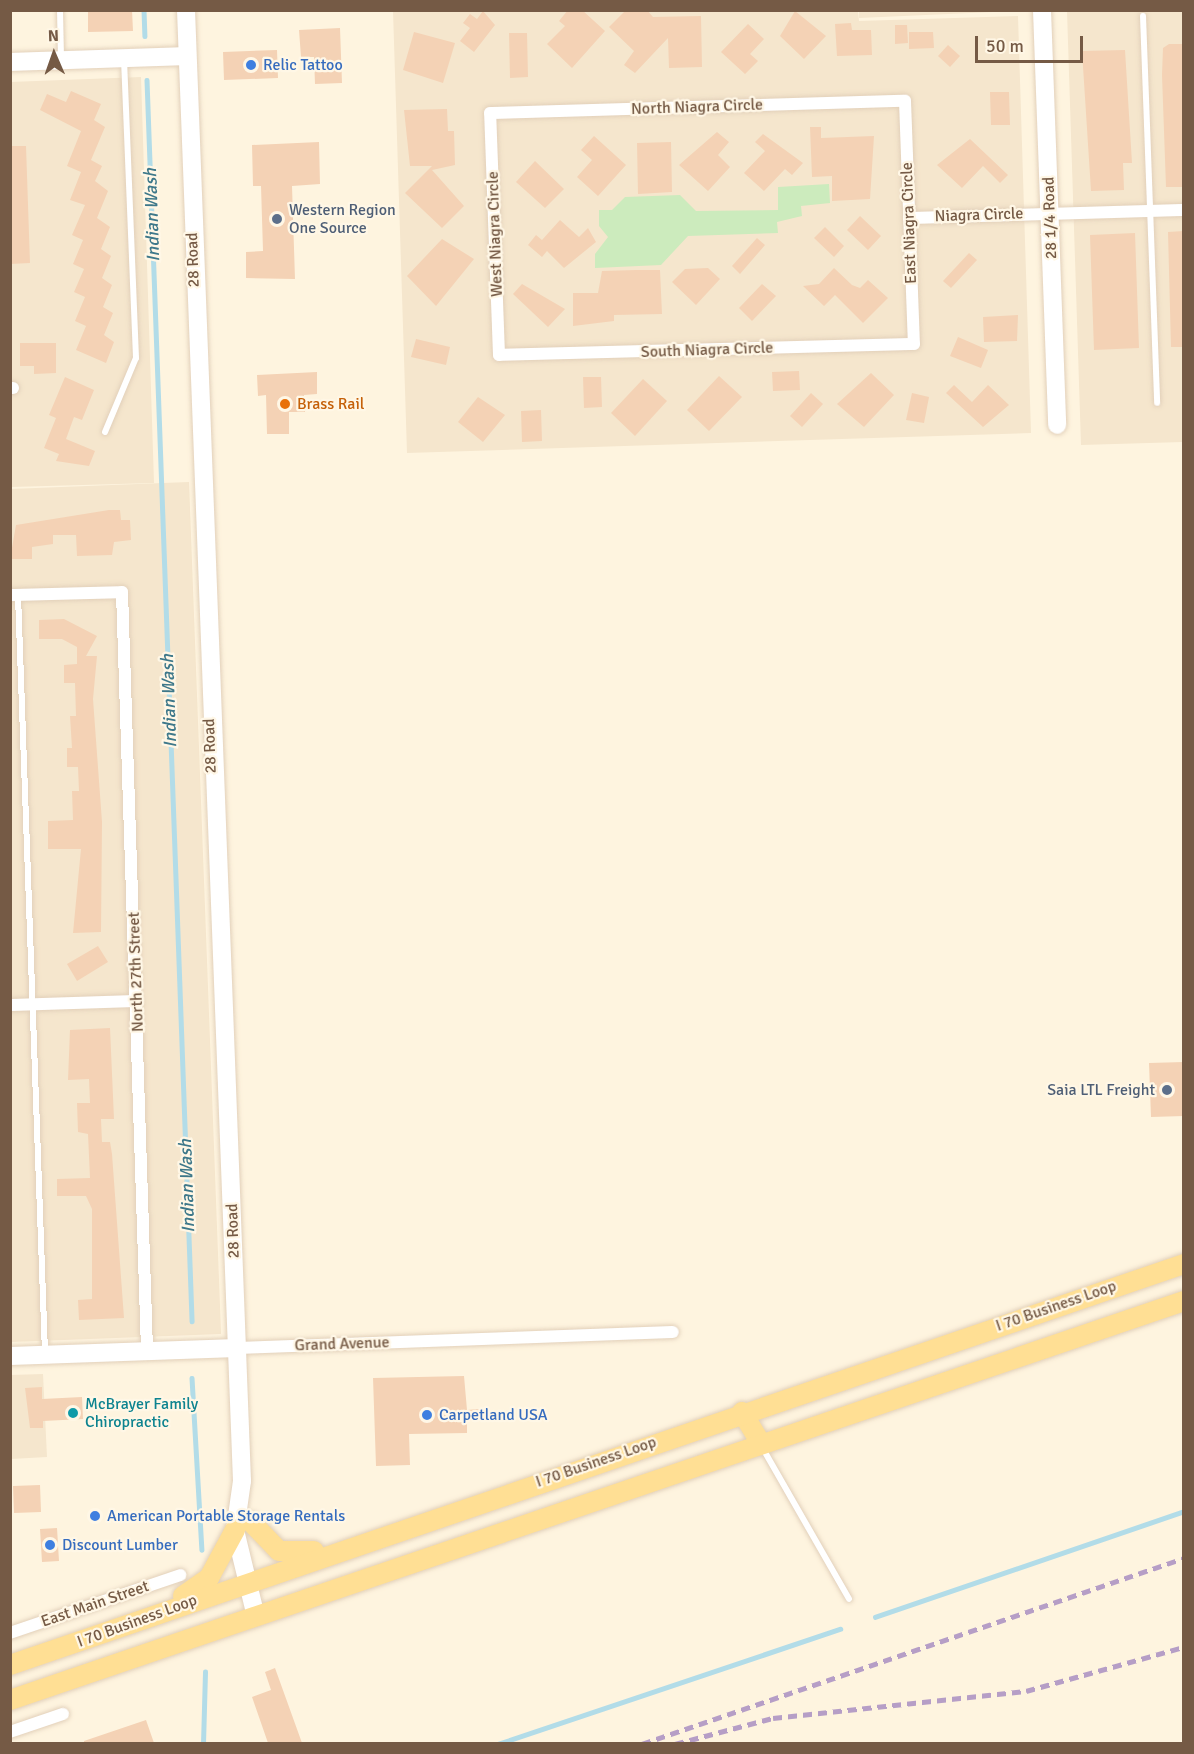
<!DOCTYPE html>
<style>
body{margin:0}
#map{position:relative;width:1194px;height:1754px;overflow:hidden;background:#fef4df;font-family:Signika,sans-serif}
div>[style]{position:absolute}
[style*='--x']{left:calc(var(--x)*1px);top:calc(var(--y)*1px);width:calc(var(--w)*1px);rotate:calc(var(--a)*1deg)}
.residential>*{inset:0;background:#f5e6cd}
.green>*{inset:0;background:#ccebbd}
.stream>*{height:4.5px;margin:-2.25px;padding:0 2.25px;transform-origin:2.25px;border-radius:2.25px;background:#b2dce8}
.building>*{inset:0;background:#f4d2b5}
.roads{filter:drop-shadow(0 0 2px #e2d0ba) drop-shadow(0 0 2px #e2d0ba)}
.lane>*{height:6px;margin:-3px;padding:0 3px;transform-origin:3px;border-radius:3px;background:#fff}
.street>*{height:12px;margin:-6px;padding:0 6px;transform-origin:6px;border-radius:6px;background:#fff}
.secondary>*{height:18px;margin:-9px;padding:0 9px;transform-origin:9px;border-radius:9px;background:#fff}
.primary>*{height:20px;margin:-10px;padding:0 10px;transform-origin:10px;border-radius:10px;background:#ffdf94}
.rail>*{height:4.5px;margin-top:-2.25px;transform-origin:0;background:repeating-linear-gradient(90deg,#b69ec6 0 9px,transparent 0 15px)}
.dots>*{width:16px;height:16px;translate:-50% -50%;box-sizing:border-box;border:3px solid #fff7e6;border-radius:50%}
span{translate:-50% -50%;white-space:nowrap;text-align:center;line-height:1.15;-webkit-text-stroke:4.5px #fff7e6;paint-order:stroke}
.shop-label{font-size:16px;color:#366cbe}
.left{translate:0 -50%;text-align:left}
.street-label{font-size:16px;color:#755a45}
.service-label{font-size:16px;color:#4e5e75}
.right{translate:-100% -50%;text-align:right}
.food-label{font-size:16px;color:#c56008}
.culture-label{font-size:16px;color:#0d838f}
.water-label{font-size:18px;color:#3e788a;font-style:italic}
.frame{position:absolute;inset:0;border:12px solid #755a45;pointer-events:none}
.north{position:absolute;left:24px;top:24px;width:60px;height:60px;-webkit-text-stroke:4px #fff7e6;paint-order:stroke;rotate:358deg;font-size:16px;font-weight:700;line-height:24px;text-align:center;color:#755a45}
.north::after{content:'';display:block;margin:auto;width:21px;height:27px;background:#755a45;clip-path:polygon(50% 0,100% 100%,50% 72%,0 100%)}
.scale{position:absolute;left:975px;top:36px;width:108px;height:27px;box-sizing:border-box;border:3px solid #755a45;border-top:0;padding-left:8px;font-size:18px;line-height:21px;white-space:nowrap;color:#755a45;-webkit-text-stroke:4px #fff7e6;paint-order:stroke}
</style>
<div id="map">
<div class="residential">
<div style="clip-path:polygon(858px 10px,859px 21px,1018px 16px,1031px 433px,407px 453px,393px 11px)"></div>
<div style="clip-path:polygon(859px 11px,859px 10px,1015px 11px,859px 18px)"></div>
<div style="clip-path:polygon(1067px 11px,1183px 11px,1183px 442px,1081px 445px)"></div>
<div style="clip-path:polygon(141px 77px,154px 483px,11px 487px,10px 82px)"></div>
<div style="clip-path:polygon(189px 482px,221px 1334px,11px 1342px,10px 489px)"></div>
<div style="clip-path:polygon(43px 1374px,47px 1457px,11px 1459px,10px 1375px)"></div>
</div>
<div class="green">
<div style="clip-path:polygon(829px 184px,830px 203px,801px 206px,802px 216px,777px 222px,778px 233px,688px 236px,661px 265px,595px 268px,595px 254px,608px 237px,599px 226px,599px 210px,612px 210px,625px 197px,680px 195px,696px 211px,778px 210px,778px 187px)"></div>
</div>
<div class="stream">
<div style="--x:144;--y:10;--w:26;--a:88"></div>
<div style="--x:147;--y:80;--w:1242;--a:87.92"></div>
<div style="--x:192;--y:1378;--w:172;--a:86.7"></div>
<div style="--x:875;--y:1617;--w:327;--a:-18.9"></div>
<div style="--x:203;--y:1744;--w:72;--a:-88.4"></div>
<div style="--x:498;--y:1744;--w:361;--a:-18.6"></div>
</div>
<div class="building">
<div style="clip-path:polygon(88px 10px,132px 10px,133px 31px,88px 32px)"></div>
<div style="clip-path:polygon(568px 10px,582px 10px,605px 31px,572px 68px,547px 44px,565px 26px,559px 21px)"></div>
<div style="clip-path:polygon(626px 10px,647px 10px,653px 17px,701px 16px,702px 67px,669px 68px,668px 38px,635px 73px,624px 65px,634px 51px,609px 27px)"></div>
<div style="clip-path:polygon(483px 11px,495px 25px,474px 52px,460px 41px,470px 28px,463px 23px,470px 14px,477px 19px)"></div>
<div style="clip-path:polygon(795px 11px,826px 36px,804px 59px,780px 36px)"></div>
<div style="clip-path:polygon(851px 23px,852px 30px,871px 30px,872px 55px,837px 56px,835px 24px)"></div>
<div style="clip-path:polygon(748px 24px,764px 39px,750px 54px,758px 61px,745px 74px,721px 52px)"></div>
<div style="clip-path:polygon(895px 25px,907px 25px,908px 43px,895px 44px)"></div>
<div style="clip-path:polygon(340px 28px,342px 83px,315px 84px,314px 57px,301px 57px,299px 30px)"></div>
<div style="clip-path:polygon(414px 32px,455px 43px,443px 83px,403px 70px)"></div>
<div style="clip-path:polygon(909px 32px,933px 32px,934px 48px,909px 49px)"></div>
<div style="clip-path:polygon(509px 33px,527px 33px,528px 77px,510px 78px)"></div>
<div style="clip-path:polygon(1169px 44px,1184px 44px,1184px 187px,1166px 187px,1162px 75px,1163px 48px)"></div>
<div style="clip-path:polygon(948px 45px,960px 56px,950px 67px,938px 56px)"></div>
<div style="clip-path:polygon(277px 50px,278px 78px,224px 80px,223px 52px)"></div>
<div style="clip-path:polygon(1125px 50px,1132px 163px,1123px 163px,1124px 190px,1091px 191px,1082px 51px)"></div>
<div style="clip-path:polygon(71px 91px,101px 104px,94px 120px,105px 127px,91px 160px,102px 166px,95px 181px,108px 191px,97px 218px,110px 227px,101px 249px,111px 256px,102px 278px,112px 285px,103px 307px,113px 313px,104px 335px,114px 342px,106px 363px,76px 350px,86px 326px,75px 321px,85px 297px,74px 292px,84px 269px,73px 264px,83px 240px,72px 235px,85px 205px,70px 200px,81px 172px,67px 166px,81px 131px,40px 110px,47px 94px,66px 102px)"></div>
<div style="clip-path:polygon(990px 92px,1009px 92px,1010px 125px,991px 125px)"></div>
<div style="clip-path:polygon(447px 109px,448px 131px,454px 131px,455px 165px,432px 170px,464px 206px,442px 228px,405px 193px,432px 166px,410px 166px,404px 110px)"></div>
<div style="clip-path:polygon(810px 127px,821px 127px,821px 138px,874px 136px,870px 199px,832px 201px,832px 176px,812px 177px)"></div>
<div style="clip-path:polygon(717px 132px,729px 142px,718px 155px,730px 167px,708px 191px,679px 165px)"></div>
<div style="clip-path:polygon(763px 134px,803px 163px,792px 175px,785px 169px,764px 191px,744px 173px,765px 151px,755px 142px)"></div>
<div style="clip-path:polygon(594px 136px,626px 165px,598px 196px,577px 177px,592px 160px,581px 150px)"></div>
<div style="clip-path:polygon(970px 139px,1008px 175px,1000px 183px,983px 166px,962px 188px,937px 165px)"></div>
<div style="clip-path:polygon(319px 142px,320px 184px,292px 186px,295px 279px,246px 278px,246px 252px,263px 251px,261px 186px,253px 186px,252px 145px)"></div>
<div style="clip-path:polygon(671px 142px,672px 192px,638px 194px,637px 143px)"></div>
<div style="clip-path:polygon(10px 146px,26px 146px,30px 263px,10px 264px)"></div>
<div style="clip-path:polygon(535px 161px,564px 189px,545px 208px,516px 182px)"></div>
<div style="clip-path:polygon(860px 216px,881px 236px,868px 250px,847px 230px)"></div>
<div style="clip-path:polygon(560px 220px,579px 237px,588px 228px,596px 242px,564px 268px,547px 251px,542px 257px,528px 245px,536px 235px,542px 240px)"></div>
<div style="clip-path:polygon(825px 227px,844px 246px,834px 257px,814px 238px)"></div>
<div style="clip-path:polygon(1184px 231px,1184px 347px,1171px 347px,1168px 232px)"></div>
<div style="clip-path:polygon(1135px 233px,1139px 348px,1094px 350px,1090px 235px)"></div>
<div style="clip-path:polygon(757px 238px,765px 245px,740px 274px,732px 266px)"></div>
<div style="clip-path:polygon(442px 239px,474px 259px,436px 306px,407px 276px)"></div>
<div style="clip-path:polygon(969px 253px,977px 260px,951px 288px,943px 281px)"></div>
<div style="clip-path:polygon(708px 268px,720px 279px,696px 305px,672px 282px,685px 269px)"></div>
<div style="clip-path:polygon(834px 268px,852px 285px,860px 288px,868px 280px,888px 298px,863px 323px,835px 295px,824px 306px,803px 286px,819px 284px)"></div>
<div style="clip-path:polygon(636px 270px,660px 270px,662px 314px,614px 315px,614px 321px,573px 326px,573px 293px,598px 293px,602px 271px)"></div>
<div style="clip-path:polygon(522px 284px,565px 309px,548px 327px,513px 294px)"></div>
<div style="clip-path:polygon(762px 284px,776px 296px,752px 321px,739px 308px)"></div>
<div style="clip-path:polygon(1018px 315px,1017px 341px,984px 342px,983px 317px)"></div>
<div style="clip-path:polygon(958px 337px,988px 350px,981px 368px,950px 356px)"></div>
<div style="clip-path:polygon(416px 339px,450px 347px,446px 365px,411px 357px)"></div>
<div style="clip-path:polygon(20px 343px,56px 343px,56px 373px,34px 374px,34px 366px,20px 366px)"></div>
<div style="clip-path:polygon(799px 371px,800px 390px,773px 391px,772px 372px)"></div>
<div style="clip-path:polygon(317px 372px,317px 394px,304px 395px,305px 412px,289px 412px,289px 434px,267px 434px,266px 395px,258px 396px,257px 375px)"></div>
<div style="clip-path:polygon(871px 373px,894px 395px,864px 427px,837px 404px)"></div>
<div style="clip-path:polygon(719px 376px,742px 397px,709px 431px,687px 410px)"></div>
<div style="clip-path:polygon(65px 377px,94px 390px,82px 420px,74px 417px,66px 439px,95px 451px,89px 466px,56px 461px,59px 454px,44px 448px,56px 418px,49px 415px)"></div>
<div style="clip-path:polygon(583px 377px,601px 377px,602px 407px,584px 408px)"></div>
<div style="clip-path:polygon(643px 379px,667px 401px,635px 436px,611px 413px)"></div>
<div style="clip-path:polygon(954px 385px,972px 402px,988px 385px,1009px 405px,983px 427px,946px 393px)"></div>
<div style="clip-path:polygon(811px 393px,823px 404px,802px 427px,790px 416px)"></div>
<div style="clip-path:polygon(912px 393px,929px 397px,924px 423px,906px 420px)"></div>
<div style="clip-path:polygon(478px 397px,505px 415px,483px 442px,458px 422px)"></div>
<div style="clip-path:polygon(541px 410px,542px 441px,522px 442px,521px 411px)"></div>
<div style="clip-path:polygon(109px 510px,120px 510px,121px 520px,130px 520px,131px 540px,114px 542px,112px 555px,77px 556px,76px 535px,53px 535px,53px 544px,32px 547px,32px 559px,10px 559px,16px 525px)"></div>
<div style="clip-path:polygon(64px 619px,97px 636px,86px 656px,97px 656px,93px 699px,102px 822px,101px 932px,73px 933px,81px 849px,48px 849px,48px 821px,73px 820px,72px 791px,79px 791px,78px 767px,67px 767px,67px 748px,72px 748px,70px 716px,76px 716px,75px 683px,64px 683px,64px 665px,77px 664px,77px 647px,62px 639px,39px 639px,39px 620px)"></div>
<div style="clip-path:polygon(98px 946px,108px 962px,77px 981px,67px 964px)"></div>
<div style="clip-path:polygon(110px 1028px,114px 1119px,101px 1119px,102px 1142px,110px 1142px,112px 1154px,124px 1318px,79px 1320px,78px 1300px,92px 1299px,92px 1209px,86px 1196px,57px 1196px,57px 1179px,90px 1178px,88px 1134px,78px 1132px,77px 1103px,90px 1103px,89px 1079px,68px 1080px,70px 1030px)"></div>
<div style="clip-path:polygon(1184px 1062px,1184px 1116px,1151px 1117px,1149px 1063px)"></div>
<div style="clip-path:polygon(464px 1376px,467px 1410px,479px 1409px,479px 1421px,467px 1421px,467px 1433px,409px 1434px,410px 1465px,376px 1466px,373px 1378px)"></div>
<div style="clip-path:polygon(42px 1387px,42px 1399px,82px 1397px,83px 1419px,43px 1421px,43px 1428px,30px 1428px,25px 1388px)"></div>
<div style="clip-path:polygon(40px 1485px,41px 1512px,14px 1513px,13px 1486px)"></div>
<div style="clip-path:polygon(57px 1528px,59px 1561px,42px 1562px,40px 1529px)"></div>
<div style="clip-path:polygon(275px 1668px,302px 1743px,268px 1743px,252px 1697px,271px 1690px,265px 1672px)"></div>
<div style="clip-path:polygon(146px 1720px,154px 1743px,84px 1743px,84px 1741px)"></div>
</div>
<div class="roads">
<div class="lane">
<div style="--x:60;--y:10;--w:47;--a:88.8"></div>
<div style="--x:1143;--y:16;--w:387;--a:87.9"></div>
<div style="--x:105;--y:432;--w:80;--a:-67.3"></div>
<div style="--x:136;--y:358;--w:296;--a:-92.3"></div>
<div style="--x:18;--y:595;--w:758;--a:87.96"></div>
<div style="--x:762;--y:1447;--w:175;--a:60.2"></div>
</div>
<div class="street">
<div style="--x:905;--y:101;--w:243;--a:87.9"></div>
<div style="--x:914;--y:344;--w:415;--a:178.5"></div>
<div style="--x:499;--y:355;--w:242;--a:-92.1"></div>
<div style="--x:490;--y:113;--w:415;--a:-1.7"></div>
<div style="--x:909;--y:218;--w:275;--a:-1.7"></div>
<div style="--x:10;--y:388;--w:3;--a:0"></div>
<div style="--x:10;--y:595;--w:112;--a:-1.5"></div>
<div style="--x:122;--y:592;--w:759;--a:88.11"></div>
<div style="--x:10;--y:1005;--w:127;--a:-1.8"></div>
<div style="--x:237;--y:1348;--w:436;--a:-2.1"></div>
<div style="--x:10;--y:1633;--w:180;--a:-18.8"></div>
<div style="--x:10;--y:1732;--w:56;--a:-18.8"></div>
</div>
<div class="secondary">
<div style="--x:186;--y:10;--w:1472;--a:87.82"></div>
<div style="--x:242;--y:1481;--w:49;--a:98.1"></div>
<div style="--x:235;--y:1530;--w:89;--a:76.4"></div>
<div style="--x:1042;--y:10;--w:415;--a:87.9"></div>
<div style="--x:10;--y:62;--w:177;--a:-1.9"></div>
<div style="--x:10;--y:1356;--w:227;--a:-2"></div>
</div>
<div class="primary">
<div style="--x:742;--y:1412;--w:37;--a:59"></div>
<div style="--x:251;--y:1522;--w:40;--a:46"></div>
<div style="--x:279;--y:1551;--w:35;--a:0"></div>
<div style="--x:183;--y:1596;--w:32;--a:-35"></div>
<div style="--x:209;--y:1578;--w:55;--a:-61.6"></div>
<div style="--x:10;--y:1665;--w:1241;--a:-18.86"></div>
<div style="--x:10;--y:1700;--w:1240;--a:-18.77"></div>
</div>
</div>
<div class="rail">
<div style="--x:642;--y:1744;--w:573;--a:-18.94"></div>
<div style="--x:675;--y:1744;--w:101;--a:-14.9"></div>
<div style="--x:773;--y:1718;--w:254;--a:-6.1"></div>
<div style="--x:1026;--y:1691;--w:164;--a:-15.6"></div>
</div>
<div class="dots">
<div style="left:251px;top:65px;background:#3f7fe0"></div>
<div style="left:277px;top:219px;background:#5c6f8a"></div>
<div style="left:285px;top:404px;background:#e8710a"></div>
<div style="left:1167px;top:1090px;background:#5c6f8a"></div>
<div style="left:73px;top:1413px;background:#0f9aa8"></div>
<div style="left:427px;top:1415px;background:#3f7fe0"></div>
<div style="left:95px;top:1516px;background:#3f7fe0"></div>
<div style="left:50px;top:1545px;background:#3f7fe0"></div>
</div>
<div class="shop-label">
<span class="left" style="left:263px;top:65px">Relic Tattoo</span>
<span class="left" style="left:439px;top:1415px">Carpetland USA</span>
<span class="left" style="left:107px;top:1516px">American Portable Storage Rentals</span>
<span class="left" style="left:62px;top:1545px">Discount Lumber</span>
</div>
<div class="street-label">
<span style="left:697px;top:107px;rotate:-2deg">North Niagra Circle</span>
<span style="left:979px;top:215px;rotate:-2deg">Niagra Circle</span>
<span style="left:1050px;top:218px;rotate:-92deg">28 1/4 Road</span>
<span style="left:909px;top:223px;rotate:-92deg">East Niagra Circle</span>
<span style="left:495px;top:234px;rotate:-92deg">West Niagra Circle</span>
<span style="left:193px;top:260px;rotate:-92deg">28 Road</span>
<span style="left:707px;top:350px;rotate:-2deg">South Niagra Circle</span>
<span style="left:210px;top:746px;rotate:-92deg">28 Road</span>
<span style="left:136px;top:972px;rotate:-92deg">North 27th Street</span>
<span style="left:233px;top:1231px;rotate:-92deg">28 Road</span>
<span style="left:1056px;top:1306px;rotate:-19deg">I 70 Business Loop</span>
<span style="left:342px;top:1344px;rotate:-2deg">Grand Avenue</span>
<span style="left:596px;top:1462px;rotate:-19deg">I 70 Business Loop</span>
<span style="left:95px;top:1604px;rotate:-19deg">East Main Street</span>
<span style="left:137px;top:1621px;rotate:-20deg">I 70 Business Loop</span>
</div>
<div class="service-label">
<span class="left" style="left:289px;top:219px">Western Region<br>One Source</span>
<span class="right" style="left:1155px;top:1090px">Saia LTL Freight</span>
</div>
<div class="food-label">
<span class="left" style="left:297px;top:404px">Brass Rail</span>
</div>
<div class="culture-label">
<span class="left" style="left:85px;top:1413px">McBrayer Family<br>Chiropractic</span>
</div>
<div class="water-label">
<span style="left:152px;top:215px;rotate:-92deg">Indian Wash</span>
<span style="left:169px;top:701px;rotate:-92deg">Indian Wash</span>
<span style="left:187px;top:1186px;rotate:-92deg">Indian Wash</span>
</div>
<div class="frame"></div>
<div class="north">N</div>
<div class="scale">50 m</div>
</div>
